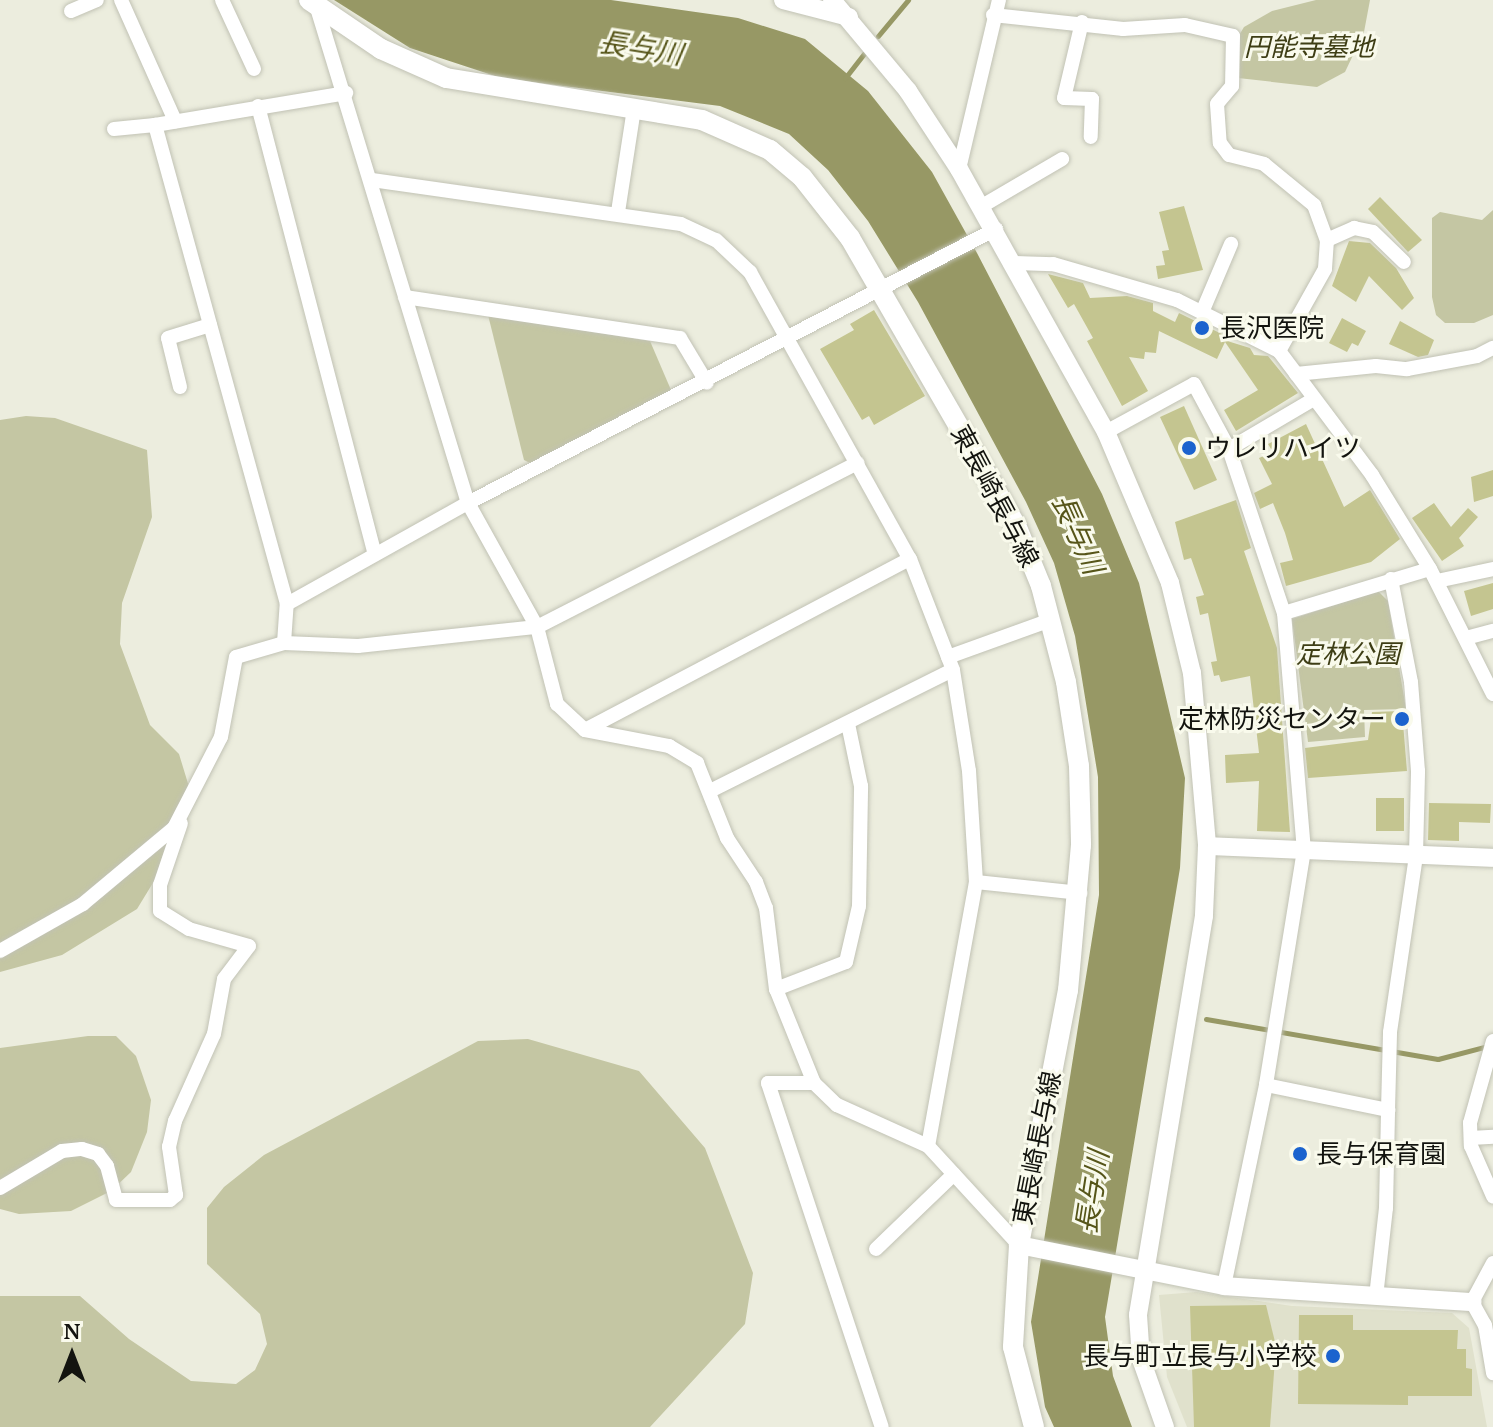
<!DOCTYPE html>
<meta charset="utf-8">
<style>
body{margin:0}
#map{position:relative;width:1493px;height:1427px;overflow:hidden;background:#ecedde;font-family:"PT Serif","Noto Sans JP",serif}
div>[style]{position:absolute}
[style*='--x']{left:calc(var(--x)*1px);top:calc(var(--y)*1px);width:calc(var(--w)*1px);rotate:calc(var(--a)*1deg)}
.built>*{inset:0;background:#e0e1cc}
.green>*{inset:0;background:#c4c6a3}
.water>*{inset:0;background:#979865}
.stream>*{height:5px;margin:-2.5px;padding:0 2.5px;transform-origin:2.5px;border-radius:2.5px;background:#979865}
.building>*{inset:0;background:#c4c590}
.roads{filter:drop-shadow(0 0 2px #c1c2b4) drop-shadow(0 0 2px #c1c2b4)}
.street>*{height:14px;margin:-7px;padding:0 7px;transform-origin:7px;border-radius:7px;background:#fff}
.secondary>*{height:18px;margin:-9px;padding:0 9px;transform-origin:9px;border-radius:9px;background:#fff}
.primary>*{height:20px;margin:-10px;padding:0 10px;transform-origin:10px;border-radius:10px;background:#fff}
.dots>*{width:22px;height:22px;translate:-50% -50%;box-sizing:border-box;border:4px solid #f9faec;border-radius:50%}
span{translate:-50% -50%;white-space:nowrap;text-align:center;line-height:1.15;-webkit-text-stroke:6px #f9faec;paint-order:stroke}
.park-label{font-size:26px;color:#3e3e15;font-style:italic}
.poi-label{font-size:26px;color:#13140f}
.left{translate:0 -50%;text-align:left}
.right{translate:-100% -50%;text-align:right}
.street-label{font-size:26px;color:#13140f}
.water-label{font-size:28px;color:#565519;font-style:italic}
.north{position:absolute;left:32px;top:1315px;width:80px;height:80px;-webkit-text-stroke:6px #f9faec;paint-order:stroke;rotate:0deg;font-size:22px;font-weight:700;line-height:32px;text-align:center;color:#13140f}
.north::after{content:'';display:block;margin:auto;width:28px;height:36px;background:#13140f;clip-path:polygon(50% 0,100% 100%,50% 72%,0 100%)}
</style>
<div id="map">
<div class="built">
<div style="clip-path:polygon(1196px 1292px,1292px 1306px,1452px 1313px,1469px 1328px,1487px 1427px,1187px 1427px,1167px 1377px,1159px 1295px)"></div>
</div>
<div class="green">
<div style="clip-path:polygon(1316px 0,1370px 0,1364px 32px,1345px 72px,1317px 87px,1238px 78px,1238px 37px,1244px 27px,1272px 11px)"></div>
<div style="clip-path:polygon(1493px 210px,1493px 315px,1474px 323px,1445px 323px,1436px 315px,1432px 297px,1432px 218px,1440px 212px,1482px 220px)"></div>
<div style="clip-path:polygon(488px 315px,650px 341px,671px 390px,530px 463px,524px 460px)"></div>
<div style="clip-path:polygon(26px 416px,55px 418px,147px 450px,152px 517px,122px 603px,120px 644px,150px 725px,179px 754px,190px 790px,178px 842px,137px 909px,62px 955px,0 972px,0 420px)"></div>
<div style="clip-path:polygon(1378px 591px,1388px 601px,1406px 709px,1364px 710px,1365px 737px,1308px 742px,1292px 619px)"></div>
<div style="clip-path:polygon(88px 1036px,116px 1036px,136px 1056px,151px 1100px,147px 1132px,131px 1172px,111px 1191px,71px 1211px,19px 1214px,0 1209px,0 1048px)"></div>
<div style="clip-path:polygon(528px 1039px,639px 1071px,705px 1148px,753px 1273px,745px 1324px,650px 1427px,0 1427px,0 1296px,80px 1296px,129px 1339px,191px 1381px,236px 1384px,255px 1370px,267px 1344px,260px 1314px,207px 1264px,207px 1208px,224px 1187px,264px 1155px,478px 1041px)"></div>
</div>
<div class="water">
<div style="clip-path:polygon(334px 0,611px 0,738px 18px,805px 39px,868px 91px,932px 172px,977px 253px,1102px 494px,1139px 583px,1185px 778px,1180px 868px,1105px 1317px,1113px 1376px,1132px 1427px,1054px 1427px,1045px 1407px,1031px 1322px,1099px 895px,1098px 777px,1075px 636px,1054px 563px,1026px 502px,918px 302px,868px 221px,828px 170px,789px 134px,720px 106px,501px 78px,410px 48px)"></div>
</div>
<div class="stream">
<div style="--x:878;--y:36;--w:47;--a:-50.2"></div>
<div style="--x:845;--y:78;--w:31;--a:-52"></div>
<div style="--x:1206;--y:1019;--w:235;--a:9.8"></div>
<div style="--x:1438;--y:1059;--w:52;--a:-14.6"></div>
</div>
<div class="building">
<div style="clip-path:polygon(1380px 197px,1422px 240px,1408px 252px,1368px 209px)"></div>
<div style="clip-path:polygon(1184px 206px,1203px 270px,1158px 279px,1156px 266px,1165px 265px,1162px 251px,1169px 250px,1159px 212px)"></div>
<div style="clip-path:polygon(1349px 241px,1370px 243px,1396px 268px,1414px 298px,1402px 310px,1369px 276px,1356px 302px,1332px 286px)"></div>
<div style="clip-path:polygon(1048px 274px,1083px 283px,1090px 298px,1127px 296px,1153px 303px,1153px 311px,1175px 322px,1179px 313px,1226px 336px,1224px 340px,1250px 348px,1254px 355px,1268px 356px,1298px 393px,1236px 431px,1224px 410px,1258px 390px,1225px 342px,1217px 359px,1159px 331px,1156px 353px,1145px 352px,1144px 359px,1129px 357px,1148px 391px,1122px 406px,1087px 341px,1093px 338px,1074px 304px,1068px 308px)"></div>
<div style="clip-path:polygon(874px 310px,925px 396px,874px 425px,869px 416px,862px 420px,820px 349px,854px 330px,850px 324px)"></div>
<div style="clip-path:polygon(1342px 318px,1366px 331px,1358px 346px,1352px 343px,1347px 352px,1329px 343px)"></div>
<div style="clip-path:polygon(1400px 321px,1434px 340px,1428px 355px,1418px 357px,1389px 344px)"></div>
<div style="clip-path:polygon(1184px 406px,1217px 480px,1194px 490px,1160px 417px)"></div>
<div style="clip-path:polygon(1306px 424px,1344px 507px,1370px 490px,1400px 539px,1371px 562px,1286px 586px,1280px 563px,1293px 560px,1285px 533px,1273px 503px,1260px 509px,1254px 493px,1272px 484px,1259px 458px,1273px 452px,1268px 444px)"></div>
<div style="clip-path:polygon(1493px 470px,1493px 496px,1474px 502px,1471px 477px)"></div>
<div style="clip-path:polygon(1236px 500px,1251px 548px,1244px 551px,1277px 648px,1290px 832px,1257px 831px,1259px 781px,1226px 783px,1225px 755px,1259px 753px,1250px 676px,1221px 682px,1219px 675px,1214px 676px,1211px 662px,1217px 661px,1208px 613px,1200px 615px,1196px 597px,1204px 595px,1191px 558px,1184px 560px,1175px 522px)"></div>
<div style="clip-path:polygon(1434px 503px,1451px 527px,1468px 508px,1478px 517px,1459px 538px,1464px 546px,1442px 561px,1412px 518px)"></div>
<div style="clip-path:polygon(1493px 583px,1493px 609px,1471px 616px,1464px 591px)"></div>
<div style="clip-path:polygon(1402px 711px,1407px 771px,1308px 778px,1305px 748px,1368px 740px,1372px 712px)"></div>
<div style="clip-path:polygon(1376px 798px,1404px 798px,1404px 831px,1376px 831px)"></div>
<div style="clip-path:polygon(1429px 803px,1491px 804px,1490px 823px,1459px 822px,1459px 841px,1428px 840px)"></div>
<div style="clip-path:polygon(1266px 1305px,1276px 1346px,1270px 1427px,1194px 1427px,1190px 1306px)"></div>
<div style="clip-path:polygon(1299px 1315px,1353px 1315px,1353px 1330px,1458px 1330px,1457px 1349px,1466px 1349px,1466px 1368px,1472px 1369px,1472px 1396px,1408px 1396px,1408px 1405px,1298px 1404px)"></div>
</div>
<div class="roads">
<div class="street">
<div style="--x:121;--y:0;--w:133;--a:65.9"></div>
<div style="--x:222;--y:0;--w:76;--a:65.1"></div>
<div style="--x:317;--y:8;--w:518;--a:73.04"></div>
<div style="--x:468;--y:503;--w:142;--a:60.9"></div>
<div style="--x:537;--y:627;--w:80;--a:75.4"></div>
<div style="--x:557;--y:704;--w:38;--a:43"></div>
<div style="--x:585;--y:730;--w:86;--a:10.8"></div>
<div style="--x:669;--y:746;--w:33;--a:31"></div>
<div style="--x:697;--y:763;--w:81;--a:68.2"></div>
<div style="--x:727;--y:838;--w:53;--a:56.6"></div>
<div style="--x:756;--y:882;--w:28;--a:69"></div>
<div style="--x:766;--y:908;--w:82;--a:83"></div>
<div style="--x:776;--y:989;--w:101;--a:68"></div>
<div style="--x:814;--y:1083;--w:32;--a:44"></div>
<div style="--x:837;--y:1105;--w:100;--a:24.3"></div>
<div style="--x:928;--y:1146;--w:134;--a:47.4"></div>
<div style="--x:71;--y:11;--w:28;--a:-23"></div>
<div style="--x:993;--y:15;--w:131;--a:6.1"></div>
<div style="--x:1123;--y:29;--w:62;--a:-3.7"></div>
<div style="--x:1185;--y:25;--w:49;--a:12.9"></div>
<div style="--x:1233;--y:36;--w:50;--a:91.1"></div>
<div style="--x:1232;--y:86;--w:23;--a:130"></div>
<div style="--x:1217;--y:104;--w:39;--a:86"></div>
<div style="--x:1220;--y:143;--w:15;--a:53"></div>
<div style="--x:1229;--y:155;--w:36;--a:14"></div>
<div style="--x:1264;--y:164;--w:65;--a:39.4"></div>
<div style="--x:1314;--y:205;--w:37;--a:70"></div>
<div style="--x:1327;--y:240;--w:29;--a:94"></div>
<div style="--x:1325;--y:269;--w:94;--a:119.3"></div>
<div style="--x:1082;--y:22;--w:78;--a:103.3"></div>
<div style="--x:1064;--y:98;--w:28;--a:2"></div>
<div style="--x:1092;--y:99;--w:38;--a:92"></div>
<div style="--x:258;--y:106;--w:463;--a:75.4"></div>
<div style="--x:114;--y:129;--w:41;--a:-5.6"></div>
<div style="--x:959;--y:169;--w:174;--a:-76.7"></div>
<div style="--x:372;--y:180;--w:312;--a:8.1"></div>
<div style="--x:681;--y:224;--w:38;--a:25"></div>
<div style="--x:716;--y:240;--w:47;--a:43.3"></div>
<div style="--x:750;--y:272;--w:329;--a:60.9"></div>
<div style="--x:910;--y:559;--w:119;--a:68.8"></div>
<div style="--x:953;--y:670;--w:102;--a:81"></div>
<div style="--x:969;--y:771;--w:111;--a:86.4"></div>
<div style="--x:976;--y:882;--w:268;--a:100.3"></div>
<div style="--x:982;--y:206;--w:93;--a:-30.4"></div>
<div style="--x:618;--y:212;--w:104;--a:-81.2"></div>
<div style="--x:1327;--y:240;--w:30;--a:-24"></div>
<div style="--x:1354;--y:228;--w:19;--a:12"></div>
<div style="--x:1373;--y:232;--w:43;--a:44.1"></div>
<div style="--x:1015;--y:263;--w:38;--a:2"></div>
<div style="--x:1053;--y:264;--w:129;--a:16.2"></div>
<div style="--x:1177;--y:300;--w:114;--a:26.6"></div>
<div style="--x:1279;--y:351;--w:155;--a:53.1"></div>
<div style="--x:1372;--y:475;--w:110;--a:58.3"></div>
<div style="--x:1430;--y:569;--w:140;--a:63.3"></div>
<div style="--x:405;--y:297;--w:278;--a:8.5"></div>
<div style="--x:680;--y:338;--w:52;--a:59"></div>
<div style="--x:1203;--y:310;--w:72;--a:-67"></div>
<div style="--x:1296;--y:374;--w:80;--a:-5.7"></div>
<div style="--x:1376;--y:366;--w:31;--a:6"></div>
<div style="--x:1407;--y:369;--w:71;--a:-10.5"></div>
<div style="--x:1477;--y:356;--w:18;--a:-27"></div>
<div style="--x:180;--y:387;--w:50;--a:-103.8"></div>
<div style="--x:168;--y:338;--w:44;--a:-17.2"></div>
<div style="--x:1106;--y:432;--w:100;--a:-28.6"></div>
<div style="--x:1194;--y:384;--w:74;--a:61.7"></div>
<div style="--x:1229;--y:449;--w:173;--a:71.5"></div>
<div style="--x:1284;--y:613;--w:238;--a:85.2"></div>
<div style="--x:1304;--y:850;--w:238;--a:99.2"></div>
<div style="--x:1266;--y:1085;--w:205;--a:101.8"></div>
<div style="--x:1229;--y:449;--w:99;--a:-30.5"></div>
<div style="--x:1437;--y:581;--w:57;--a:-12.1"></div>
<div style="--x:287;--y:604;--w:207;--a:-29.2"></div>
<div style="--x:468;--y:503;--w:595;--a:-27.43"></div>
<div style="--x:1284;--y:613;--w:152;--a:-16.8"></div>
<div style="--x:1466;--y:638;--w:28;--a:-15"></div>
<div style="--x:284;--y:643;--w:39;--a:-86"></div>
<div style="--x:287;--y:604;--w:497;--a:-105.4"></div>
<div style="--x:155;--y:125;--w:194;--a:-9.5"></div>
<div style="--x:948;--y:657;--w:109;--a:-19.8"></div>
<div style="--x:585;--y:730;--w:367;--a:-27.8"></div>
<div style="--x:710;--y:791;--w:271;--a:-26.5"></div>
<div style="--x:976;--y:882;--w:105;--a:6"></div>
<div style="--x:0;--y:951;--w:95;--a:-29.5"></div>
<div style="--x:83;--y:904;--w:119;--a:-39.9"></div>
<div style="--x:174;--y:828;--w:102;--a:-62.7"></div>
<div style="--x:221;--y:737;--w:81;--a:-79.4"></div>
<div style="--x:236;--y:657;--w:50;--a:-16.3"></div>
<div style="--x:284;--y:643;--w:74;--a:2.3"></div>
<div style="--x:358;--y:646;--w:180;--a:-6.1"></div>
<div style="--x:537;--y:627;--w:360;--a:-27.1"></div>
<div style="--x:776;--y:989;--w:75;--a:-21.1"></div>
<div style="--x:846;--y:962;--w:57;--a:-76.9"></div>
<div style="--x:859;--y:906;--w:120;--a:-89"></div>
<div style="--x:861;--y:786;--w:63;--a:-101.8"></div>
<div style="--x:1493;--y:1041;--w:85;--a:105.7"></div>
<div style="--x:1470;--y:1123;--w:23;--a:88"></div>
<div style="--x:1471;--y:1146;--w:55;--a:66.3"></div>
<div style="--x:814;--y:1083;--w:46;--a:180"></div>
<div style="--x:768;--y:1083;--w:362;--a:71.7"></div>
<div style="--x:1266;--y:1085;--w:125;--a:11.6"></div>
<div style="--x:1388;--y:1110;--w:78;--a:-88.5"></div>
<div style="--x:1390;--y:1032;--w:179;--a:-81.6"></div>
<div style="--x:1416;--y:855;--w:84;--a:-88.6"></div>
<div style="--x:1418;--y:771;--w:89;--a:-94.5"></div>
<div style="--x:1411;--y:682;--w:105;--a:-101"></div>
<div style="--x:1471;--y:1138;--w:22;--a:-3"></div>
<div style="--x:0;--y:1188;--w:72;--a:-30.8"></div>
<div style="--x:62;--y:1151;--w:20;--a:-6"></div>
<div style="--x:82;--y:1149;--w:17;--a:17"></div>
<div style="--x:98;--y:1154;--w:15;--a:53"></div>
<div style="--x:107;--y:1166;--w:35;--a:75"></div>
<div style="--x:116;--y:1200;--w:54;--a:0"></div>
<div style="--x:170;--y:1200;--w:8;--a:-40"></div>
<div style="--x:176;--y:1195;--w:49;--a:-98.3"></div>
<div style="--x:169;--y:1147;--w:27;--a:-77"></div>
<div style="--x:175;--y:1121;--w:95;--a:-65.9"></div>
<div style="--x:214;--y:1034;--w:56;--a:-79.7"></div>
<div style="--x:224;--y:979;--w:41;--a:-52.9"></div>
<div style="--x:249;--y:946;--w:62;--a:-164.2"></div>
<div style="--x:189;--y:929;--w:34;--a:-148"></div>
<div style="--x:160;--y:911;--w:26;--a:-90"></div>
<div style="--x:160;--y:885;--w:65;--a:-71.3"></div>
<div style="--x:876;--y:1249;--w:108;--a:-43.9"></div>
<div style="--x:1493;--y:1263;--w:44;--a:118.3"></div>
<div style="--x:1472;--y:1302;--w:26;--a:61"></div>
<div style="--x:1485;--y:1325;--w:49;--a:80.5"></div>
<div style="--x:1376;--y:1297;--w:90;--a:-83.6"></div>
<div style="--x:1386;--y:1208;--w:98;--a:-88.8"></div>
</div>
<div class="secondary">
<div style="--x:783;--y:0;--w:68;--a:14.4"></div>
<div style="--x:832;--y:0;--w:119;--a:50.1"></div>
<div style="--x:908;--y:91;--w:93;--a:56.8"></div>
<div style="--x:959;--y:169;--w:301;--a:60.8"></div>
<div style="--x:1106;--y:432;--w:164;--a:67"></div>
<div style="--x:1170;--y:583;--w:93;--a:76.3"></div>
<div style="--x:1192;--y:673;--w:174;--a:85"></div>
<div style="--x:1207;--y:846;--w:70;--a:92.5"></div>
<div style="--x:1204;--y:916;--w:404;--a:99.4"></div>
<div style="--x:1138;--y:1315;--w:44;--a:86.1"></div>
<div style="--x:1141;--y:1359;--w:72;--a:70.6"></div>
<div style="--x:1207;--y:846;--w:286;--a:2.4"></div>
<div style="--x:1019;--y:1245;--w:209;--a:11.3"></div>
<div style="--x:1224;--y:1286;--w:249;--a:3.7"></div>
</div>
<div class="primary">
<div style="--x:309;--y:0;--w:87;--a:34.2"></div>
<div style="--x:381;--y:49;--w:71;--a:24"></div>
<div style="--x:446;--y:78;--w:259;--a:9.3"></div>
<div style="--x:702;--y:120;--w:74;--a:23.8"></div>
<div style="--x:770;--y:150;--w:42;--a:40.2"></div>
<div style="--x:802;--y:177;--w:78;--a:51.8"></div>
<div style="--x:850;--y:238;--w:332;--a:60"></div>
<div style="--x:1016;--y:525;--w:66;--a:67.7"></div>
<div style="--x:1041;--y:586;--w:99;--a:75.4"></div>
<div style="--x:1066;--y:682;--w:85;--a:81.2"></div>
<div style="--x:1079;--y:766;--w:79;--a:88.5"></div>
<div style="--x:1081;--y:845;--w:146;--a:95.1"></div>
<div style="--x:1068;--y:990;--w:260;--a:100.9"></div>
<div style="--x:1019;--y:1245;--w:102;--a:93.4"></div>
<div style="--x:1013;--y:1347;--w:83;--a:75.3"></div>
</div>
</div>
<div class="dots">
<div style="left:1202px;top:328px;background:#1b63ce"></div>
<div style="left:1189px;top:448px;background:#1b63ce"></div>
<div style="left:1402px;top:719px;background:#1b63ce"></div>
<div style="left:1300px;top:1154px;background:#1b63ce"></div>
<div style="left:1333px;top:1356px;background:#1b63ce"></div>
</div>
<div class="park-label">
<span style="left:1309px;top:47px">円能寺墓地</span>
<span style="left:1348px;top:654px">定林公園</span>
</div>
<div class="poi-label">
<span class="left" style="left:1220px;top:328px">長沢医院</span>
<span class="left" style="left:1205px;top:448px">ウレリハイツ</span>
<span class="right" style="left:1386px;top:719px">定林防災センター</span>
<span class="left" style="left:1316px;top:1154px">長与保育園</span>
<span class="right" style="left:1317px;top:1356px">長与町立長与小学校</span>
</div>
<div class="street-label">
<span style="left:995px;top:496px;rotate:62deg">東長崎長与線</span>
<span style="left:1037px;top:1148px;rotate:-79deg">東長崎長与線</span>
</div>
<div class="water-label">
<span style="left:641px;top:48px;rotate:9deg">長与川</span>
<span style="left:1078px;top:534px;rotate:66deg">長与川</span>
<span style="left:1092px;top:1192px;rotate:-81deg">長与川</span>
</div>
<div class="north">N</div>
</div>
